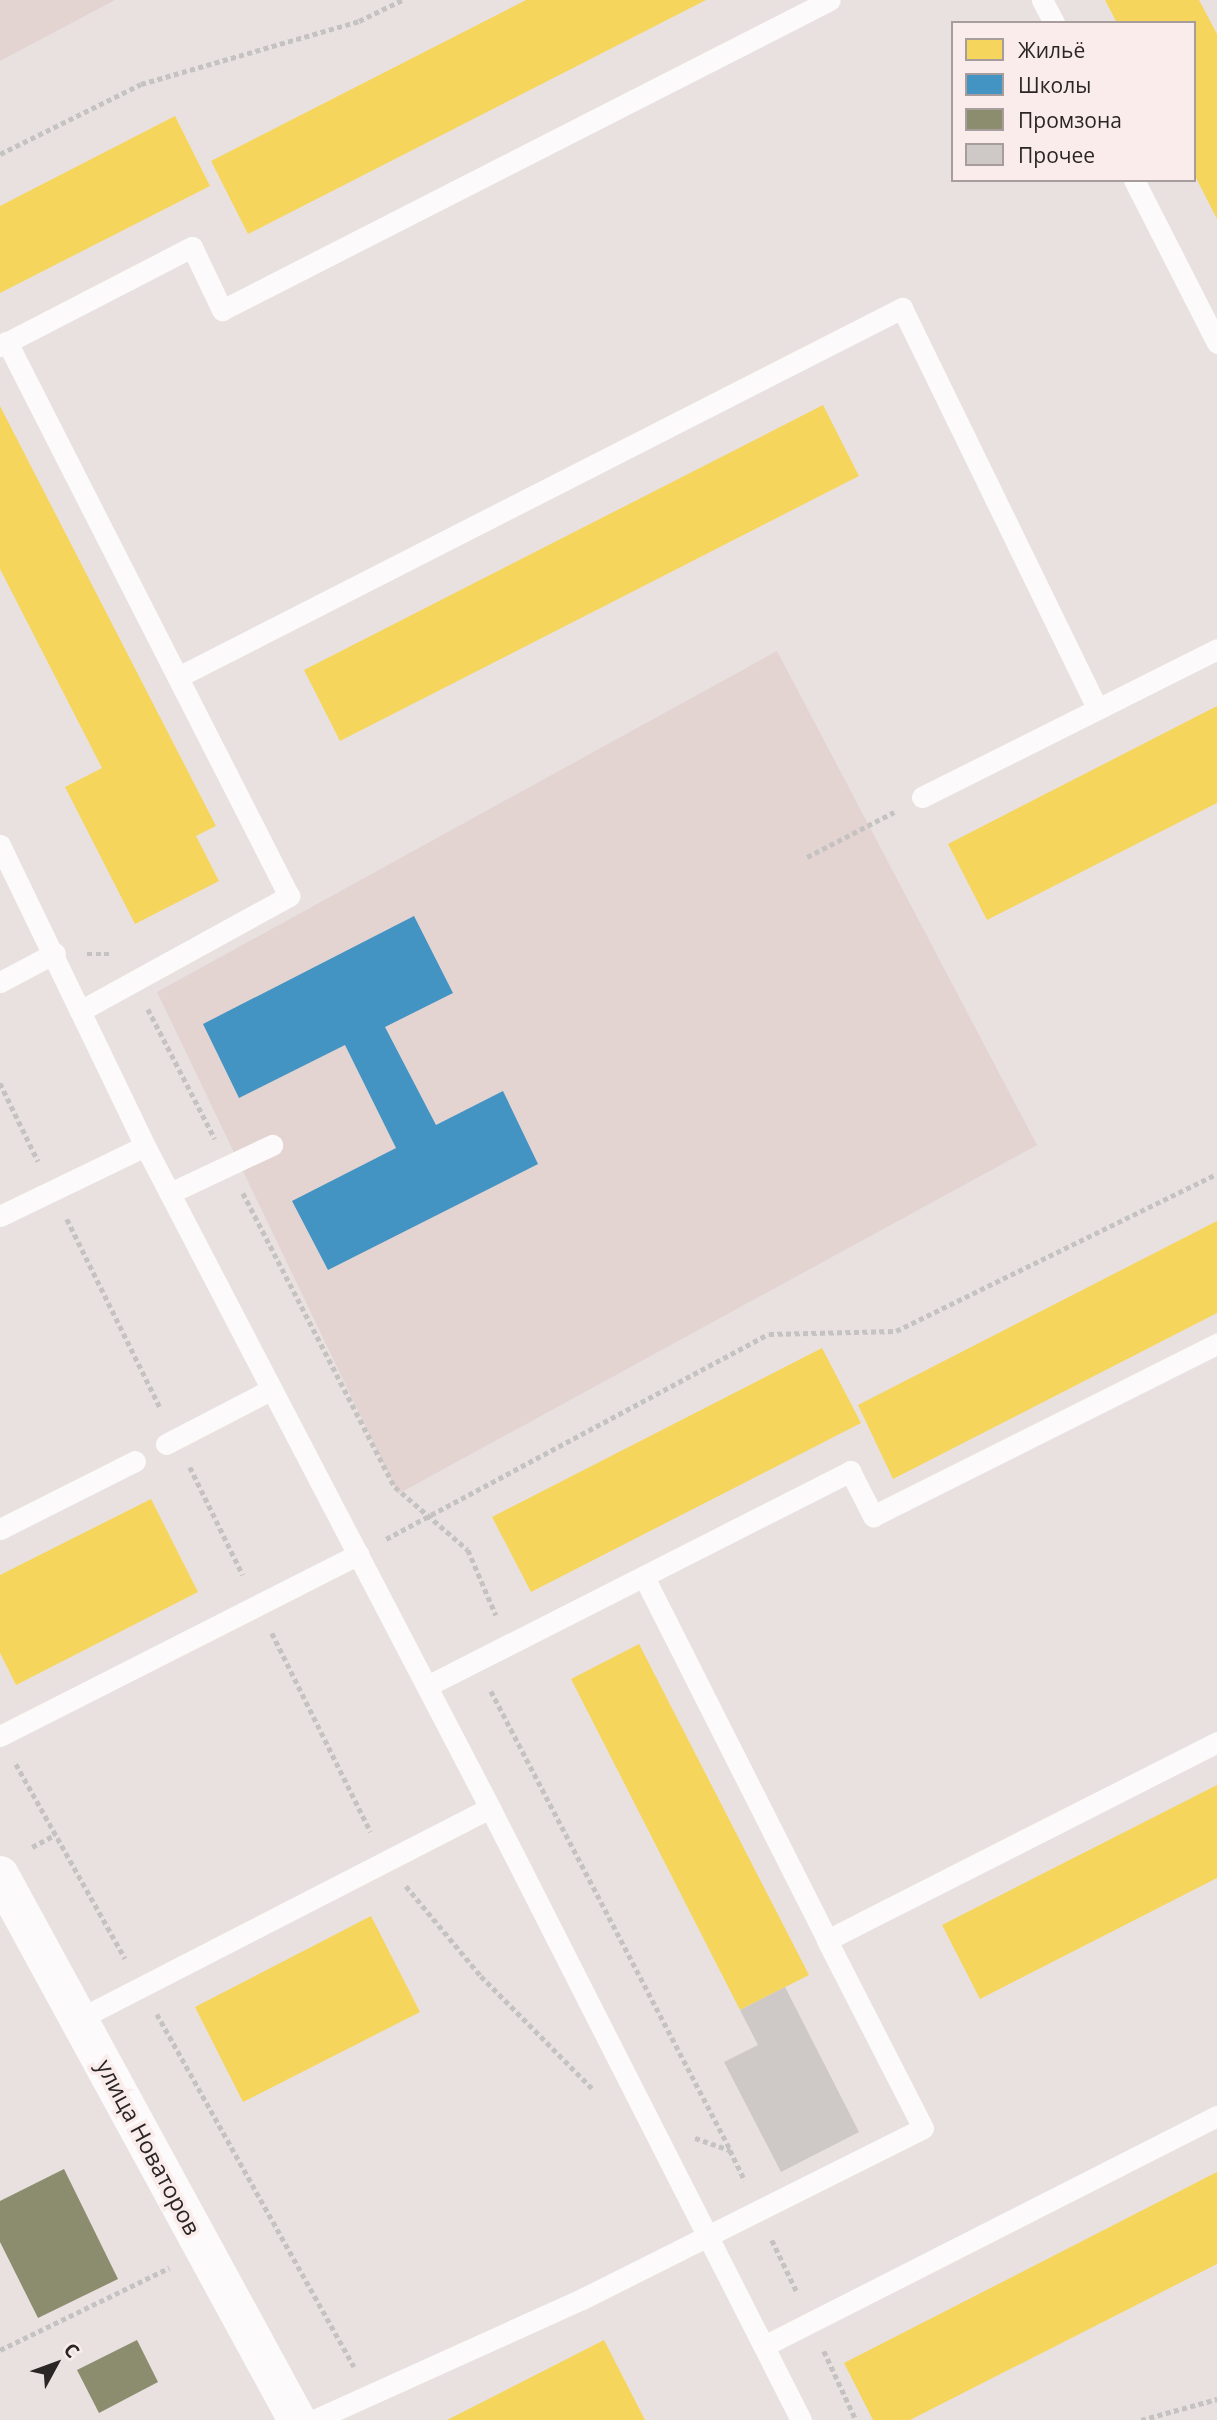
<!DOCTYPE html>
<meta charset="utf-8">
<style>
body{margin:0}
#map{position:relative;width:1217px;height:2420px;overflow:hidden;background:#e8e1e0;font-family:"Open Sans",sans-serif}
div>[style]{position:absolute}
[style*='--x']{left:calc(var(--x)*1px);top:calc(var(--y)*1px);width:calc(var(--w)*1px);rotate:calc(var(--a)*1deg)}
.built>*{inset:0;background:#e3d4d2}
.homes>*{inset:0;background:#f6d55c}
.schools>*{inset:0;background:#4393c3}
.industry>*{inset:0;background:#8c8c6e}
.building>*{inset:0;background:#cec8c7}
.path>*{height:4.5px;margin-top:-2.25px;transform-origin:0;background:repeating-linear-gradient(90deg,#c5c2c2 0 5px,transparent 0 8.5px)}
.lane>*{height:21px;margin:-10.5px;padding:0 10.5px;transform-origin:10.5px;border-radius:10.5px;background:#fcfafa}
.street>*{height:38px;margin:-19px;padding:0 19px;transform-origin:19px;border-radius:19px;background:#fcfafa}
span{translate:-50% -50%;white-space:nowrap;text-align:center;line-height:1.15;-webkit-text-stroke:7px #faecea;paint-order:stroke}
.street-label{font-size:23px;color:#2b2626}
.legend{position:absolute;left:951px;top:21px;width:245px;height:161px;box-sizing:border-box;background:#faecea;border:2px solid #a79d9c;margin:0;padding:9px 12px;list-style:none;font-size:21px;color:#2b2626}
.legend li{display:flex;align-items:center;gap:14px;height:35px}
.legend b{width:35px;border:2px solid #a79d9c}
.north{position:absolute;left:21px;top:2329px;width:70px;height:70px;-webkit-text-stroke:5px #faecea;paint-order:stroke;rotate:49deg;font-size:19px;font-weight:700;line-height:28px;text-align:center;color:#2b2626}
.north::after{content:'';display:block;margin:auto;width:24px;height:32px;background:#2b2626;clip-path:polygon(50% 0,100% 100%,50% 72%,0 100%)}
</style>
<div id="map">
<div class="built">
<div style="clip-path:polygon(0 0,115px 0,0 61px)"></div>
<div style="clip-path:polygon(777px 651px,1037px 1145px,398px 1494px,157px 992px)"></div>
</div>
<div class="homes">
<div style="clip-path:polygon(526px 0,706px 0,248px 234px,211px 161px)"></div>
<div style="clip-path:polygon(1105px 0,1199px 0,1217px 34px,1217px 219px,1194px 174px,1194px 23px,1117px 23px)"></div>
<div style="clip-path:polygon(175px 116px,210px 186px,0 293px,0 206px)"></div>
<div style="clip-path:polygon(823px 405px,859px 476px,340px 741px,304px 670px)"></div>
<div style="clip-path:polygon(0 406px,216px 826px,196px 836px,219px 881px,135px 924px,65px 787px,102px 768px,0 569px)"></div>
<div style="clip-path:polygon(1217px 706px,1217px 803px,987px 920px,948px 844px)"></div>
<div style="clip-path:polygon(1217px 1221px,1217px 1313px,893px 1479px,858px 1405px)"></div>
<div style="clip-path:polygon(822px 1348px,861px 1423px,531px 1592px,492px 1517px)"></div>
<div style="clip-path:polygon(151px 1499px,198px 1592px,16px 1685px,0 1653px,0 1575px)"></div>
<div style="clip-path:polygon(639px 1644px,809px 1975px,740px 2010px,571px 1679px)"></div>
<div style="clip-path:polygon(1217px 1785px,1217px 1878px,980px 1999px,942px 1925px)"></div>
<div style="clip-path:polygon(371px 1916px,420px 2012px,243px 2102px,195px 2007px)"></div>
<div style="clip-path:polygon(1217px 2172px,1217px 2264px,910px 2420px,873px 2420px,844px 2363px)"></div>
<div style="clip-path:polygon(604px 2340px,645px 2420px,447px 2420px)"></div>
</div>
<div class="schools">
<div style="clip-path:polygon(414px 916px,453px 993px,385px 1027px,436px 1125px,503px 1091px,538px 1164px,328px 1270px,292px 1201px,396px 1148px,345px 1045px,239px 1098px,203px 1024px)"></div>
</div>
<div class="industry">
<div style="clip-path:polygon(64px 2169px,118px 2279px,38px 2318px,0 2242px,0 2201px)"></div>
<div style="clip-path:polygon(137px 2340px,158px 2382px,99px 2413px,77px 2370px)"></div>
</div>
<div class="building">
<div style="clip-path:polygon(785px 1987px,859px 2132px,781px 2172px,724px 2062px,758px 2045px,740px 2010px)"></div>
</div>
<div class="path">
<div style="--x:0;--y:154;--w:157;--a:-26.4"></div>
<div style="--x:141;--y:84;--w:227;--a:-16.1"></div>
<div style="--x:359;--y:21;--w:48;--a:-26"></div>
<div style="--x:807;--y:857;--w:98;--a:-27.3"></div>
<div style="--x:87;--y:954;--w:26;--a:0"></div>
<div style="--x:148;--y:1009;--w:146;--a:62.7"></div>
<div style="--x:0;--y:1083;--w:87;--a:64"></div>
<div style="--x:243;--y:1193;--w:331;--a:62.7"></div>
<div style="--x:395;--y:1487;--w:96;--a:40.8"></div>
<div style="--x:468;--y:1550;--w:71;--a:66.7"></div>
<div style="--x:67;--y:1219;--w:212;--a:63.7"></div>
<div style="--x:190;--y:1467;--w:120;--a:63.9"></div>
<div style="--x:386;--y:1539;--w:434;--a:-28.2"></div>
<div style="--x:769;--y:1334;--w:127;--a:-1.4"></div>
<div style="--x:896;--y:1331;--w:357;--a:-26.1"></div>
<div style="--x:272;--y:1633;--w:222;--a:63.6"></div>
<div style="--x:491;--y:1691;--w:517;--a:62.44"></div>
<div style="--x:16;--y:1764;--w:223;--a:60.7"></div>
<div style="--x:32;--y:1847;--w:26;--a:-28"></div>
<div style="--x:406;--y:1886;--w:117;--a:50.2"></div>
<div style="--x:481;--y:1976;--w:158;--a:45.3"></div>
<div style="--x:157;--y:2014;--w:404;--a:60.8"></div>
<div style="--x:695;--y:2138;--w:37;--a:19"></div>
<div style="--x:730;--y:2150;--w:34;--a:64"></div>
<div style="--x:772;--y:2240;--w:58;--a:64.3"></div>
<div style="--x:0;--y:2350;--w:188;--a:-25.9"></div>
<div style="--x:824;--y:2351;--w:76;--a:65.1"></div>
<div style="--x:1141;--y:2420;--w:79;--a:-15.4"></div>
</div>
<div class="lane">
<div style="--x:1042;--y:0;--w:26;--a:62"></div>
<div style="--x:1134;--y:180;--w:183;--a:63"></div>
<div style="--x:0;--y:346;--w:216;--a:-27.3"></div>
<div style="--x:192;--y:247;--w:70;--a:64.5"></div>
<div style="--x:222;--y:310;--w:682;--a:-27.02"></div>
<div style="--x:178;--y:677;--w:813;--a:-27.01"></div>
<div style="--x:902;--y:308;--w:446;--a:64"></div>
<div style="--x:922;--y:797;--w:330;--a:-26.6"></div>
<div style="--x:0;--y:845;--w:184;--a:64.3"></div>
<div style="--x:0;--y:982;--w:62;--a:-27.8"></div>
<div style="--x:145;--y:1146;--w:747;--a:62.47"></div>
<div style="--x:490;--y:1808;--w:686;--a:63.06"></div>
<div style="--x:170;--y:1193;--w:113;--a:-25.2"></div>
<div style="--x:0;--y:1216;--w:161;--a:-25.8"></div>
<div style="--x:145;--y:1146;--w:150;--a:-115.7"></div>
<div style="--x:80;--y:1011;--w:239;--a:-28.8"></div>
<div style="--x:289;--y:896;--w:622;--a:-116.98"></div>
<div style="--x:166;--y:1444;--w:119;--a:-27.4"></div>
<div style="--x:0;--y:1529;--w:151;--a:-26.7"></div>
<div style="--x:644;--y:1577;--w:407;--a:63.2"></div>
<div style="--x:827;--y:1940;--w:437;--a:-26.9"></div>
<div style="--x:427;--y:1686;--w:475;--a:-26.9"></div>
<div style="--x:850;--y:1471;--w:51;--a:62.9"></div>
<div style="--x:873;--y:1516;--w:385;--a:-26.6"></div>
<div style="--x:0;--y:1736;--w:402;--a:-26.9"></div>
<div style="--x:79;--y:2019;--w:462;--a:-27.2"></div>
<div style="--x:766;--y:2345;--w:506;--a:-26.92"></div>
<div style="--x:314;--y:2420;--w:294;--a:-24.3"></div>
<div style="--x:582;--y:2299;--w:381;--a:-26.6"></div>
<div style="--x:923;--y:2128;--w:211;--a:-117.1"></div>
</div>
<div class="street">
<div style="--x:0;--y:1875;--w:621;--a:61.41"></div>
</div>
<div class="street-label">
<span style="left:149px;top:2147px;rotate:62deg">улица Новаторов</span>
</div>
<ul class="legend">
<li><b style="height:19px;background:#f6d55c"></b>Жильё</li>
<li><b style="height:19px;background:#4393c3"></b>Школы</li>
<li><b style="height:19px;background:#8c8c6e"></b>Промзона</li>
<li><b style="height:19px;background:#cec8c7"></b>Прочее</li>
</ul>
<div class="north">С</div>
</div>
